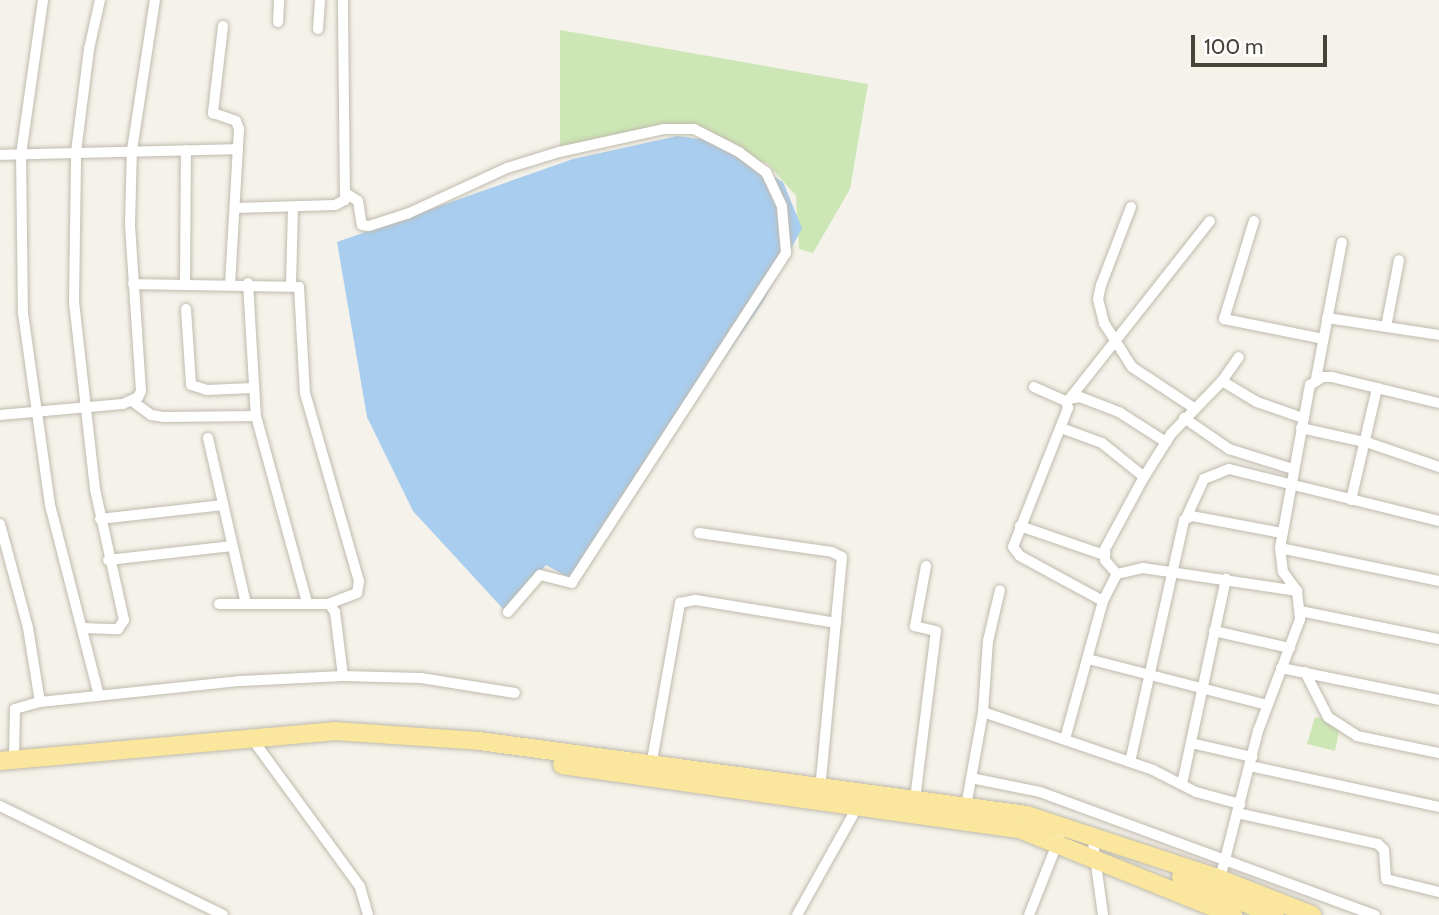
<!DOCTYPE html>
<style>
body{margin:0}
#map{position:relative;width:1439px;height:915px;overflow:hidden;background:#f4f2ea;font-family:Cabin,sans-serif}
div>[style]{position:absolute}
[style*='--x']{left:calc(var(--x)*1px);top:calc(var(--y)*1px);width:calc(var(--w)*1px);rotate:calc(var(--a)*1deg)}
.green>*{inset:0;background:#cce7b5}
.water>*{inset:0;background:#a9cdee}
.roads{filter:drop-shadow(0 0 2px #c0baad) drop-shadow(0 0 2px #c0baad)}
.minor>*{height:10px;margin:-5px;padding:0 5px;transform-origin:5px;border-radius:5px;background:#fff}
.primary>*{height:18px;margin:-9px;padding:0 9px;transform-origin:9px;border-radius:9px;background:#fae79d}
span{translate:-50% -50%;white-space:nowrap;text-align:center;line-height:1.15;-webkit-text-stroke:5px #fff;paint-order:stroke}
.scale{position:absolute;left:1191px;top:35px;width:136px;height:32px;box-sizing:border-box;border:4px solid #484338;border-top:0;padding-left:9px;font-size:21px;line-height:24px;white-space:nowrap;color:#484338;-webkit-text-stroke:5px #fff;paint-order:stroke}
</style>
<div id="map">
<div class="green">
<div style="clip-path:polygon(560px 30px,868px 84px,850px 189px,813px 253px,799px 249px,796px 196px,768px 164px,683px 130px,560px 155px)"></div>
<div style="clip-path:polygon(1315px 717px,1341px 722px,1335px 751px,1307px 744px)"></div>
</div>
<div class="water">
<div style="clip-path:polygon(677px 136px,716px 141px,783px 182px,802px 228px,763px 302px,573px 580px,546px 565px,506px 612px,413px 511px,367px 417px,337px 242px,573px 159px)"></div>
</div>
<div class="roads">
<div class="minor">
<div style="--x:43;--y:0;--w:156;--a:98.1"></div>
<div style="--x:21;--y:154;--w:159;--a:89.3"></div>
<div style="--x:23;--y:313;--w:194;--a:82"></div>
<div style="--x:50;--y:505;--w:197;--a:75.6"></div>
<div style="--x:278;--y:22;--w:22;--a:-87"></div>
<div style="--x:223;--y:26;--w:88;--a:96.6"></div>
<div style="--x:213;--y:113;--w:24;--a:19"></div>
<div style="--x:236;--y:121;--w:9;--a:69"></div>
<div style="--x:239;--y:129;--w:154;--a:93.3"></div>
<div style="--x:318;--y:29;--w:29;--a:-86"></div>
<div style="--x:0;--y:155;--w:238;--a:-1.4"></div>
<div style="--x:347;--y:194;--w:13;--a:32"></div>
<div style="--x:358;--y:201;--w:24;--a:81"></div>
<div style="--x:362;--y:225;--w:7;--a:8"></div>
<div style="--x:369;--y:226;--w:40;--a:-18"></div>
<div style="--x:407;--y:214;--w:110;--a:-24.7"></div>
<div style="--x:507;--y:168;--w:54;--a:-17.1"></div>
<div style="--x:559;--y:152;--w:107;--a:-12.4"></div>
<div style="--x:664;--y:129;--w:30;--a:0"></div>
<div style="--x:694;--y:129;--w:51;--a:27.1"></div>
<div style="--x:739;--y:152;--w:34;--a:37"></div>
<div style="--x:766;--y:172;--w:38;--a:65"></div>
<div style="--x:782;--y:207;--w:46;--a:85"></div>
<div style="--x:786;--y:253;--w:393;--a:123"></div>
<div style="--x:572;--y:583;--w:33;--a:-166"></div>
<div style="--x:540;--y:575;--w:49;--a:130.9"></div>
<div style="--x:1131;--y:207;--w:84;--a:111"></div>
<div style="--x:1101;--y:285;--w:14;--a:102"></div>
<div style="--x:1098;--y:299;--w:25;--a:76"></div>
<div style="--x:1104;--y:323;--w:52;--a:57.5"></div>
<div style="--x:1132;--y:367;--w:74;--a:33.5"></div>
<div style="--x:235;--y:208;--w:100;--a:-1.7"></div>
<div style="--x:335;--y:205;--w:11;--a:-27"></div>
<div style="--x:345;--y:200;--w:200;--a:-90.6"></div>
<div style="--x:1254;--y:221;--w:102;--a:107"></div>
<div style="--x:1224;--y:319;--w:101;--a:11.4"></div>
<div style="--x:185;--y:283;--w:133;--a:-89.6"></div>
<div style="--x:248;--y:283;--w:133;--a:86.6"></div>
<div style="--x:256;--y:416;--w:194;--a:74.7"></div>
<div style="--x:133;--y:284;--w:166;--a:1"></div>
<div style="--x:299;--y:287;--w:106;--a:86.8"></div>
<div style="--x:305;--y:393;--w:196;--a:74"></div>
<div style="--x:359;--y:581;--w:12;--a:99"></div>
<div style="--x:357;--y:593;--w:30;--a:159"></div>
<div style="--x:291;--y:284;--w:77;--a:-88.5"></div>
<div style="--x:186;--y:309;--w:76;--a:86.2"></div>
<div style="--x:191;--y:385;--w:17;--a:17"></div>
<div style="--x:207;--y:390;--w:45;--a:-2.5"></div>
<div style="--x:1327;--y:318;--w:113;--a:8.6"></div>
<div style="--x:1386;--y:327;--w:68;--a:-79"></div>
<div style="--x:1316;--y:379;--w:139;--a:-79.3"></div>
<div style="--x:1222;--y:381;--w:41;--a:31"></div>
<div style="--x:1257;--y:402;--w:49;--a:19.2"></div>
<div style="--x:1034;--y:387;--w:35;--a:24"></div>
<div style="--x:1066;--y:401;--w:7;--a:74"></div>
<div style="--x:1068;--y:408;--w:149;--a:111.6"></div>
<div style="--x:1013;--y:547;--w:11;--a:52"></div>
<div style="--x:1020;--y:556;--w:94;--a:28.5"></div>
<div style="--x:1103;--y:601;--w:143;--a:105.4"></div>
<div style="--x:1071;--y:397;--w:224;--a:-51.7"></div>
<div style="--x:1069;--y:399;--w:11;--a:-10"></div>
<div style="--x:1080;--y:397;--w:42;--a:21"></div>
<div style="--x:1119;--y:412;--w:56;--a:32.6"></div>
<div style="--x:132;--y:401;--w:24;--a:36"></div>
<div style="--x:151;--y:415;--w:12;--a:9"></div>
<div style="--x:163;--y:417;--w:93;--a:-0.6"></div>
<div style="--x:0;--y:415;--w:123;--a:-5.1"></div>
<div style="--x:123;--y:404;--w:17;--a:-25"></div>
<div style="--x:138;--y:397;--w:7;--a:-63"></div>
<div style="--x:141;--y:391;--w:167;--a:-93.8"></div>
<div style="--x:130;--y:224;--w:74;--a:-88.5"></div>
<div style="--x:132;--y:150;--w:152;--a:-81.3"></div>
<div style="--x:1184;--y:418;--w:55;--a:34.6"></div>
<div style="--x:1229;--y:449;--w:67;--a:17.4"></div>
<div style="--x:1061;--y:428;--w:44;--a:20.1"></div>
<div style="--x:1102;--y:443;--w:54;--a:39"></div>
<div style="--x:1301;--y:428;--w:70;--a:12.4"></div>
<div style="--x:1369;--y:443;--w:74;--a:18.9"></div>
<div style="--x:208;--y:438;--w:170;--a:77.1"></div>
<div style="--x:1351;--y:500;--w:115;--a:-76.9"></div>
<div style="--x:1187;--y:516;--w:41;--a:-65.3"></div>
<div style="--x:1204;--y:479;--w:27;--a:-22"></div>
<div style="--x:1229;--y:469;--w:216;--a:13.9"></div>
<div style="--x:100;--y:519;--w:124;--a:-6.5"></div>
<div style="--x:0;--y:524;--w:108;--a:74.9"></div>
<div style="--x:28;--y:628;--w:75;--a:80.8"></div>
<div style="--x:1020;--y:526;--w:89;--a:19"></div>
<div style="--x:699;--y:533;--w:134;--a:8.1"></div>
<div style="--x:832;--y:552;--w:11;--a:27"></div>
<div style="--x:842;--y:557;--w:232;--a:95.4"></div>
<div style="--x:1280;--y:548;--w:162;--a:11.7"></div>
<div style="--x:108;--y:560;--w:125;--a:-6.4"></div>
<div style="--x:1117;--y:574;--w:18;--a:-131"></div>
<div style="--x:1105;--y:560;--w:11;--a:-90"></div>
<div style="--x:1105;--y:549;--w:82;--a:-61.6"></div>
<div style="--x:1144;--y:477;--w:51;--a:-57.9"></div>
<div style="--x:1171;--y:434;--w:74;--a:-46.1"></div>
<div style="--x:1222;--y:381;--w:29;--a:-55"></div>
<div style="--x:1103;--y:601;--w:30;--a:-63"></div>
<div style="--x:1117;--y:574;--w:27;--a:-13"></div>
<div style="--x:1143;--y:568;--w:156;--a:8.5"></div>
<div style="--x:219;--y:604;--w:110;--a:0"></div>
<div style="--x:329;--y:604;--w:10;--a:53"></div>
<div style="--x:335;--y:612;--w:64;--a:82.9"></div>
<div style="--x:1300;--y:611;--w:142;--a:11.4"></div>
<div style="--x:82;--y:628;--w:36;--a:2"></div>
<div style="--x:118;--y:629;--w:11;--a:-56"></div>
<div style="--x:124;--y:620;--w:134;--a:-102.5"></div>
<div style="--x:95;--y:489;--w:187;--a:-96.4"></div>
<div style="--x:74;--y:303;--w:151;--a:-89.2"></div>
<div style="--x:76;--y:152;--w:104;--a:-82.8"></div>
<div style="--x:89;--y:49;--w:50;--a:-77.3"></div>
<div style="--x:1214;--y:631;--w:78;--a:12.6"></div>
<div style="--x:1088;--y:659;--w:185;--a:14.4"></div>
<div style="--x:1281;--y:668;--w:161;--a:11.4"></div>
<div style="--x:1305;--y:672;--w:51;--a:62.9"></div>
<div style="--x:1328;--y:717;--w:35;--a:33"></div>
<div style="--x:1357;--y:736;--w:84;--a:11.7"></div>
<div style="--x:983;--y:712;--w:180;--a:18.8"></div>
<div style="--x:1153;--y:770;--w:48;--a:27.1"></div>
<div style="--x:1196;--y:792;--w:46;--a:15.3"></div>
<div style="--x:253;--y:740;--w:182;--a:53.9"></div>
<div style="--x:360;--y:887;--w:29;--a:74"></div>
<div style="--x:1191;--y:743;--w:63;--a:12.9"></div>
<div style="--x:14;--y:759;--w:50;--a:-88.9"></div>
<div style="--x:15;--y:709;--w:26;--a:-16"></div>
<div style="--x:40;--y:702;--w:202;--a:-6"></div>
<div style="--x:241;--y:681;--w:102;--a:-2.8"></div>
<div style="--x:343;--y:676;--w:78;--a:1.5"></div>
<div style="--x:421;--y:678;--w:95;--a:9.1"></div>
<div style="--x:1130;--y:762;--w:248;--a:-77.4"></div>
<div style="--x:1184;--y:520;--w:9;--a:-27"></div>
<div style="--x:1192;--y:516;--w:92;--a:10.7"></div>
<div style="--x:651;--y:766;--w:166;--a:-79.9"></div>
<div style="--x:680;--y:603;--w:16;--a:-11"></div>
<div style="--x:696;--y:600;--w:142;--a:9.3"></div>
<div style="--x:1250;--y:766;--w:193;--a:12.2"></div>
<div style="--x:971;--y:778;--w:70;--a:11.5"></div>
<div style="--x:1040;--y:792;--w:357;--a:20.2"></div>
<div style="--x:1182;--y:784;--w:210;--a:-77.9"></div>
<div style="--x:915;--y:799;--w:169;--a:-82.9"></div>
<div style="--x:936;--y:631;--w:22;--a:-167"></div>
<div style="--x:915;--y:626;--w:61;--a:-79.6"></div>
<div style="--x:0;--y:806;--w:248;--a:26"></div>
<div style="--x:965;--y:812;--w:102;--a:-79.8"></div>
<div style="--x:983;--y:712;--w:71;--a:-86"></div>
<div style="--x:988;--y:641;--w:52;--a:-76.8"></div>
<div style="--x:1237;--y:813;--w:144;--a:12.4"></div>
<div style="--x:1378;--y:844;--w:8;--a:45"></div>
<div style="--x:1384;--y:850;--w:29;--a:86"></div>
<div style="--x:1386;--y:879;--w:55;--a:13.8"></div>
<div style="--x:1092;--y:835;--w:81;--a:82.2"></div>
<div style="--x:1220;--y:879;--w:153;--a:-75.6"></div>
<div style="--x:1258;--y:731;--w:120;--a:-69.4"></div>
<div style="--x:1300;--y:619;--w:28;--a:-96"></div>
<div style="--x:1297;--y:591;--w:24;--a:-126"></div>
<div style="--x:1283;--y:572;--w:24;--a:-97"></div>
<div style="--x:1280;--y:548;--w:166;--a:-79.6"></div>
<div style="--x:1310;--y:385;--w:15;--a:-32"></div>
<div style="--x:1323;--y:377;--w:9;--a:0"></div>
<div style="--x:1332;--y:377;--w:110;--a:13.7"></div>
<div style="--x:797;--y:915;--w:127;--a:-60.8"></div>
<div style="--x:1029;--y:915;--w:82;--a:-68.5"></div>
</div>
<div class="primary">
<div style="--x:0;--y:761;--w:335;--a:-5.1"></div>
<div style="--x:334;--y:731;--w:145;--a:3.9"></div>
<div style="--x:479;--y:741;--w:553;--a:7.69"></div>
<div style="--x:1027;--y:815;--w:203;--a:18.3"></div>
<div style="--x:1220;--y:879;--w:99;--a:21.4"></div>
<div style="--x:562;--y:765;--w:461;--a:8"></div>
<div style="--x:1019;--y:829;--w:231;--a:21.9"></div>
<div style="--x:1181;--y:877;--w:101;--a:22"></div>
</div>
</div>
<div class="scale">100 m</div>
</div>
